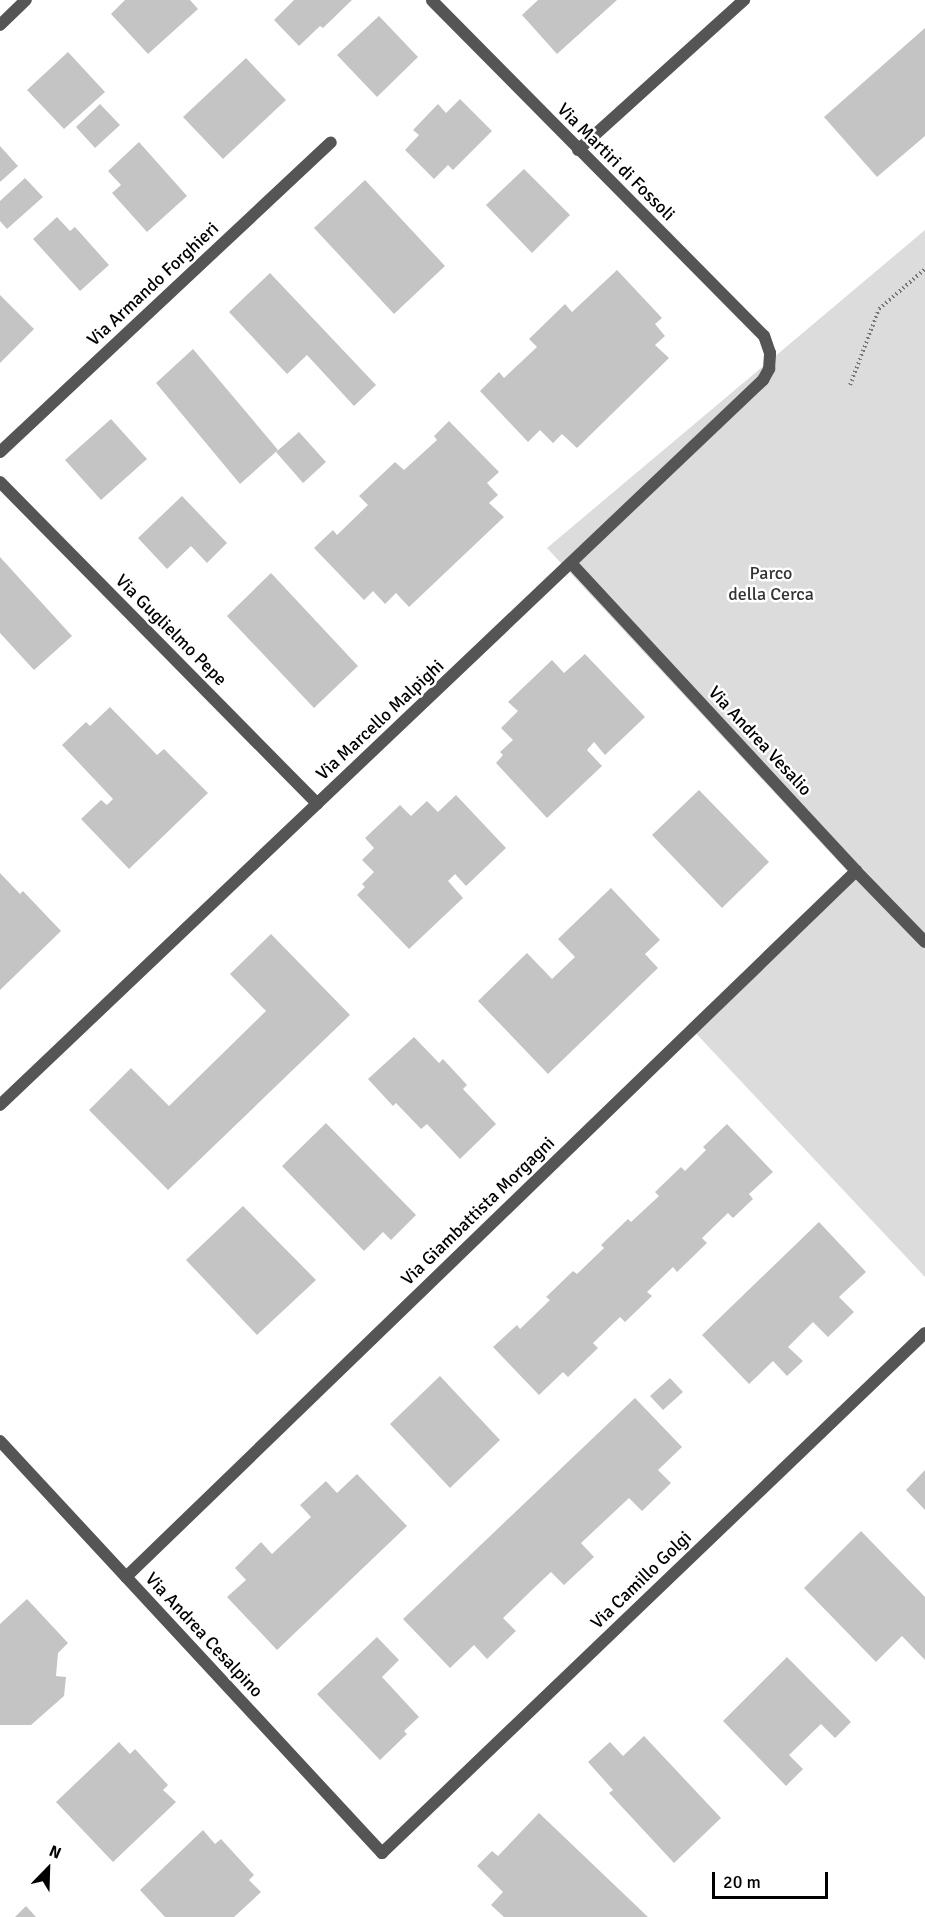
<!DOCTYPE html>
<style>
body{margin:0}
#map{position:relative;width:925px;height:1917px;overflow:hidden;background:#fff;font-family:Signika,sans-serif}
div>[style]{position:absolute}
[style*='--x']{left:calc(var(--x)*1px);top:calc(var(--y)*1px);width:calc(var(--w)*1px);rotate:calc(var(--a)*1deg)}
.green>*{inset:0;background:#dcdcdc}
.building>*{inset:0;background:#c4c4c4}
.path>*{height:4px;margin-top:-2px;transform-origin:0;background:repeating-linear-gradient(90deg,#777 0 1.5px,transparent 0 4.5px)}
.street>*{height:12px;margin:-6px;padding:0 6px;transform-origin:6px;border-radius:6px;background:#555}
span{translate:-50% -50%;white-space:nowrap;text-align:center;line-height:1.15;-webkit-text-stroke:5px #fff;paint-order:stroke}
.street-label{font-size:18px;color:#000}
.park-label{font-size:18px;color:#333}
.north{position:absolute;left:18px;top:1839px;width:60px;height:60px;-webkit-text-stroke:4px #fff;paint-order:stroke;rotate:23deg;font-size:16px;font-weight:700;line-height:24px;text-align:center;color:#000}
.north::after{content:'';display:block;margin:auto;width:21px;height:27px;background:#000;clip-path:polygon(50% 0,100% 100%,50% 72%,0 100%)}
.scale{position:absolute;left:712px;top:1872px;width:116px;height:27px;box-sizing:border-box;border:3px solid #000;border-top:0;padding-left:8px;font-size:18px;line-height:21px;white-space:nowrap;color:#000;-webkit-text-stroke:4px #fff;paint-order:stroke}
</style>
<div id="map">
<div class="green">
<div style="clip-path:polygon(925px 230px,925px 1277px,688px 1025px,849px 873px,547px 548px)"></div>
</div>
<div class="building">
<div style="clip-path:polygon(125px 0,190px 0,198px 9px,148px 54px,111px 14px)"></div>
<div style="clip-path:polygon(294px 0,352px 0,323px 28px,320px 26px,299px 46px,274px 20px)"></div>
<div style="clip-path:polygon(538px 0,617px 0,557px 54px,522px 15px)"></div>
<div style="clip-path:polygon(379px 16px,418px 57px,377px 97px,337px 55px)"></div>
<div style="clip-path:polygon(925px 28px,925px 136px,877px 177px,824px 117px)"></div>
<div style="clip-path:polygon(68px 52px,105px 92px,64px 129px,27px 90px)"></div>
<div style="clip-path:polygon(246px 58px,286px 100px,223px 159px,183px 117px)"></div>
<div style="clip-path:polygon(460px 99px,492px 131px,453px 170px,448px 165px,434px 179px,405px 150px,419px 135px,413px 130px,438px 104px,446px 113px)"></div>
<div style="clip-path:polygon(100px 104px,120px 125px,95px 148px,76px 127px)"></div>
<div style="clip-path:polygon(139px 142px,187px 196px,147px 232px,112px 193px,121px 185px,108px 171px)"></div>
<div style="clip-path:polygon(0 146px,18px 166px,0 182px)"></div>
<div style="clip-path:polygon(524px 169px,570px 215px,532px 253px,486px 205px)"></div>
<div style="clip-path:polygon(25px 178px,43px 197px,7px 229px,0 221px,0 201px)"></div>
<div style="clip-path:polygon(365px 180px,445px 266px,394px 314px,314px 228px)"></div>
<div style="clip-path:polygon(57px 217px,70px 231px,75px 227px,109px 265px,80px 291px,33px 239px)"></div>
<div style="clip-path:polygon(617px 270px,662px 318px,655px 324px,665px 336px,655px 345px,669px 358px,577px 448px,562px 434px,553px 443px,540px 430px,528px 442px,480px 391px,499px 372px,504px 378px,537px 347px,529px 339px,565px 304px,572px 312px)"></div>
<div style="clip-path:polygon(270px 273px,376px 385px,354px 406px,307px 355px,287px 374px,229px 312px)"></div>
<div style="clip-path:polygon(0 295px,34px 329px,0 363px)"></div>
<div style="clip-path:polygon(193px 349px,278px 450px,240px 484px,156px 383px)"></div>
<div style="clip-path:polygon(111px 419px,147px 459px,101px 500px,65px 460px)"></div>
<div style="clip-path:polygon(449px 421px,499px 472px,487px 483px,498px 495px,489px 503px,504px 517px,409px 607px,396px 593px,385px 604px,373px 591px,364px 600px,314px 548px,333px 530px,337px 535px,368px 505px,359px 496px,395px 462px,404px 470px,437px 440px,434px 436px)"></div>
<div style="clip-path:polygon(299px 432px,326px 462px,303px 483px,276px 452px)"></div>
<div style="clip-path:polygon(182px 496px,227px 543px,207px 563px,191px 546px,167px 569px,138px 538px)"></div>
<div style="clip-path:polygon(0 557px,72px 636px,34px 670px,0 633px)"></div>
<div style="clip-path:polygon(271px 573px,358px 666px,314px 708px,227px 616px)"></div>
<div style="clip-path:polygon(585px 654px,645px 717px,605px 755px,594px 742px,587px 750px,602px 766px,547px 818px,496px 763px,503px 755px,500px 752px,513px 740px,501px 728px,518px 711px,508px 702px,552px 660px,564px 673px)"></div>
<div style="clip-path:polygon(110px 707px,157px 755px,164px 749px,208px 793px,129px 869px,81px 819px,101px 800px,107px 805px,113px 799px,62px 745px,86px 722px,90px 726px)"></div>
<div style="clip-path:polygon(699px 790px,769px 862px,722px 908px,652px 835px)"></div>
<div style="clip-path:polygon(456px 795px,506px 848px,466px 886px,455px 874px,448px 881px,463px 898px,409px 949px,357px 895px,365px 887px,362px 884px,374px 872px,362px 860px,374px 848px,365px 838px,400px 805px,411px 816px,427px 801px,438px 812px)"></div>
<div style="clip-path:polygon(0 873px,20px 894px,23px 891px,61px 931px,0 990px)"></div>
<div style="clip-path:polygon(611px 888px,660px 940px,645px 954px,658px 968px,548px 1074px,478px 1001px,527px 953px,552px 979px,575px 957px,558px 939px)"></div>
<div style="clip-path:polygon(271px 934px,350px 1015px,168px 1190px,89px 1110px,131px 1068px,169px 1106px,266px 1011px,230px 974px)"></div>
<div style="clip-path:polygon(414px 1037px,439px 1063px,443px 1059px,467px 1085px,463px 1089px,496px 1124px,460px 1159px,427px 1124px,421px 1129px,396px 1103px,393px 1106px,368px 1079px)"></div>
<div style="clip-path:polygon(326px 1123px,416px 1215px,391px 1240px,383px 1232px,364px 1251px,282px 1166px)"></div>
<div style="clip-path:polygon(727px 1124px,773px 1172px,749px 1194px,753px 1199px,733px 1218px,728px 1213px,702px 1238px,707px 1243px,677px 1272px,673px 1267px,647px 1292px,652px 1296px,625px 1322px,620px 1317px,593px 1343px,598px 1348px,568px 1377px,563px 1372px,539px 1395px,493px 1347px,517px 1325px,520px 1329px,550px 1300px,546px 1297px,573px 1271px,577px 1274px,604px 1248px,601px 1245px,628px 1219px,631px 1222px,659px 1196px,655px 1192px,681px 1167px,685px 1171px,706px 1150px,703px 1147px)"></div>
<div style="clip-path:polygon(243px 1206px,316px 1280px,257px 1335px,186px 1260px)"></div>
<div style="clip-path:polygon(819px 1222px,866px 1272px,839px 1297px,854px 1312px,828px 1337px,813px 1322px,788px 1347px,803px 1361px,787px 1376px,773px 1361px,749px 1384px,702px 1335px)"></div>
<div style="clip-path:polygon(440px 1376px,500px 1440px,450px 1488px,390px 1424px)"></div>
<div style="clip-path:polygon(670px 1378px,683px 1392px,663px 1410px,650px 1396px)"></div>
<div style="clip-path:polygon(635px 1398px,682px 1447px,658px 1470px,671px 1483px,642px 1511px,629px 1498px,581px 1543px,594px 1557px,564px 1585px,551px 1572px,535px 1587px,503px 1618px,516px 1631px,487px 1659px,474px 1645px,450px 1668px,403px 1619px)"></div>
<div style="clip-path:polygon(925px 1470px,925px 1510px,906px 1490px)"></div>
<div style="clip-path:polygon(357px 1474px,407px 1526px,277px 1650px,227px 1597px,246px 1580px,235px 1568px,261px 1542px,272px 1554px,311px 1517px,300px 1505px,326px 1481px,337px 1493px)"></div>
<div style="clip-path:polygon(861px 1531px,925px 1597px,925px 1660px,902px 1636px,876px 1662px,804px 1588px)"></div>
<div style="clip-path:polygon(27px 1599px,68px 1643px,58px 1653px,56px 1676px,66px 1677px,64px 1696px,31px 1725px,0 1725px,0 1624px)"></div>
<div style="clip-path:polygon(377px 1637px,399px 1660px,382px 1677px,419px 1717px,404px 1731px,407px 1734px,380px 1760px,317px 1694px)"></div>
<div style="clip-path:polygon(787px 1657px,851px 1722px,835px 1738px,821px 1724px,789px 1755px,803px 1769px,786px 1786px,723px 1721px)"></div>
<div style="clip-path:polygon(644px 1736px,721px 1818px,674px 1863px,609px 1793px,613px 1790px,588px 1762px,610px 1742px,623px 1756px)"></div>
<div style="clip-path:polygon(119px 1742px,130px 1754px,135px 1749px,168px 1785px,163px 1790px,176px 1802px,113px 1862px,56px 1802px)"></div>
<div style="clip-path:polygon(539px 1813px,648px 1917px,504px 1917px,491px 1905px,503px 1892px,477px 1866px,492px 1851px,498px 1856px)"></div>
<div style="clip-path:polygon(203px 1830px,215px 1844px,221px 1839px,254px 1875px,249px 1880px,261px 1892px,234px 1917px,165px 1917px,140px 1890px)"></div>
<div style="clip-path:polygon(26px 1906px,36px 1917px,15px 1917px)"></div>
</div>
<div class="path">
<div style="--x:850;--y:385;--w:81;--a:-69.1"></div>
<div style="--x:879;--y:309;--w:61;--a:-41"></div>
</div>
<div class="street">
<div style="--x:0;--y:25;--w:36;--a:-44"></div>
<div style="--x:578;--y:150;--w:224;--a:-42.1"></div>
<div style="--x:0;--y:452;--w:453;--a:-43.1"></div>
<div style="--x:0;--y:482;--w:452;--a:45.4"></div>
<div style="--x:571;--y:563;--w:420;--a:47.2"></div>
<div style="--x:856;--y:871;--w:99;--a:45.8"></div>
<div style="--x:0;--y:1105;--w:1053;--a:-43.54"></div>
<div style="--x:763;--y:380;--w:13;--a:-61"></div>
<div style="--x:769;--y:369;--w:16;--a:-86"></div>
<div style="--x:770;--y:353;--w:18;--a:-109"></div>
<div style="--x:764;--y:336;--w:472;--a:-134.7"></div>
<div style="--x:0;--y:1441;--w:562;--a:47.16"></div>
<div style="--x:382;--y:1853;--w:752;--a:-43.76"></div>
<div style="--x:126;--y:1577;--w:1016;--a:-44.04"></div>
</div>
<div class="street-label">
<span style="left:616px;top:162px;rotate:45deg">Via Martiri di Fossoli</span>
<span style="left:153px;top:284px;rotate:-43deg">Via Armando Forghieri</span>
<span style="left:171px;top:630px;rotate:45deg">Via Guglielmo Pepe</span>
<span style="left:380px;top:720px;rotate:-43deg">Via Marcello Malpighi</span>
<span style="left:760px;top:741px;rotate:47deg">Via Andrea Vesalio</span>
<span style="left:478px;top:1211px;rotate:-44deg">Via Giambattista Morgagni</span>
<span style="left:641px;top:1580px;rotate:-44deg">Via Camillo Golgi</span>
<span style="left:204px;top:1635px;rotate:47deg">Via Andrea Cesalpino</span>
</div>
<div class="park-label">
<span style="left:771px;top:584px">Parco<br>della Cerca</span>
</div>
<div class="north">N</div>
<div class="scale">20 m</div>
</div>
